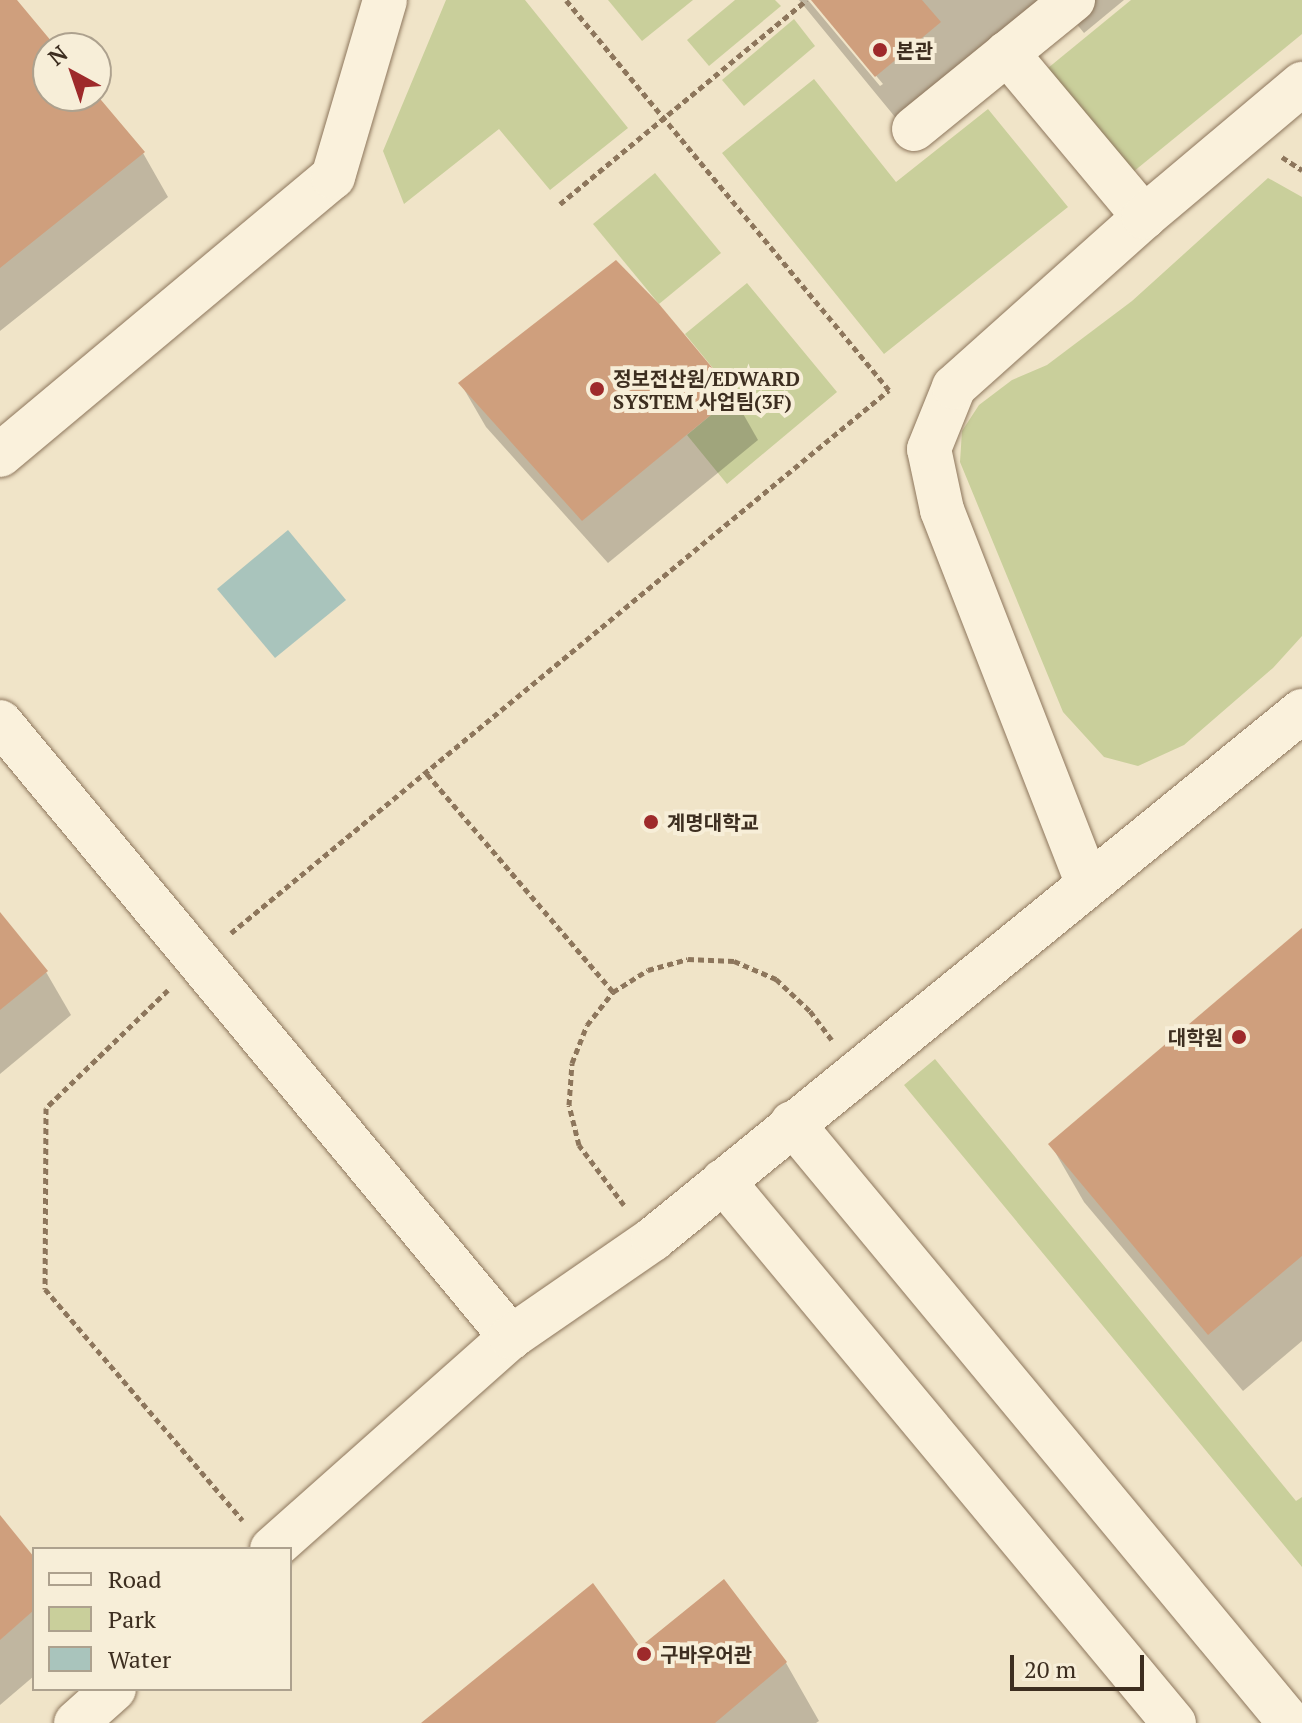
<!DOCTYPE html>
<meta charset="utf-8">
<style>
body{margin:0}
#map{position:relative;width:1302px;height:1723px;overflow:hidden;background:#f0e4c8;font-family:"PT Serif","Noto Sans KR",serif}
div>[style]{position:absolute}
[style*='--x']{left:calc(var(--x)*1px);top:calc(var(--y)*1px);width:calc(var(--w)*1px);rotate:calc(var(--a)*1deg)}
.green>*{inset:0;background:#c9cf9b}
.water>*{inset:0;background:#a9c4bc}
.shadow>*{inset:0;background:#0003}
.building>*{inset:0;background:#cf9f7d}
.path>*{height:5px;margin-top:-2.5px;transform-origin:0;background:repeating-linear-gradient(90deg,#8d765c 0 6px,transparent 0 10px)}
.roads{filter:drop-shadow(0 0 2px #8d765c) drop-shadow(0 0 2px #8d765c)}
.minor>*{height:44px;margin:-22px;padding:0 22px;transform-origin:22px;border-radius:22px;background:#faf1dc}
.dots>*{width:22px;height:22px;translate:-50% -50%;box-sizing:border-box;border:4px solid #f7eed8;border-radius:50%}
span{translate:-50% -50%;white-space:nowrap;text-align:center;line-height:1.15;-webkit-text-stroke:8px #f7eed8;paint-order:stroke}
.poi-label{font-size:20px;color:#3d2e20;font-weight:700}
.left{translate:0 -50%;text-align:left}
.right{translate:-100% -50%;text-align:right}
.legend{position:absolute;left:32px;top:1547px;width:260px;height:144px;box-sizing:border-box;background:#f7eed8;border:2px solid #ada18e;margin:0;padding:10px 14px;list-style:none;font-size:24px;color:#3d2e20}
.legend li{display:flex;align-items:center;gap:16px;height:40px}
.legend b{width:40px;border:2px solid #ada18e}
.north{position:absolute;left:32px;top:32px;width:80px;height:80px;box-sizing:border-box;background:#f7eed8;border:2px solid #ada18e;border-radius:50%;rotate:320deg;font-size:22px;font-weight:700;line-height:32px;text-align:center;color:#3d2e20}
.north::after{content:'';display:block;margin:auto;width:28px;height:36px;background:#9e2a2b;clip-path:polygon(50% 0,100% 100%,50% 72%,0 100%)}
.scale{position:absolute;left:1010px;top:1655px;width:134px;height:36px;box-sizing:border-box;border:4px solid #3d2e20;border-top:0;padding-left:10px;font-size:24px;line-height:28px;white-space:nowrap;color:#3d2e20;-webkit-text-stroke:6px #f7eed8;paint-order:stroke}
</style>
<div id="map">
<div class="green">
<div style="clip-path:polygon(446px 0,525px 0,628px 128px,550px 190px,499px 129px,404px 204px,383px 151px)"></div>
<div style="clip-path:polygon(608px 0,693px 0,642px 41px)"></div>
<div style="clip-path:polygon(735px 0,775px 0,781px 6px,709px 66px,687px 40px)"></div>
<div style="clip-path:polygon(1131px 0,1302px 0,1302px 34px,1133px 172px,1048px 68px)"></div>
<div style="clip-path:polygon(794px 19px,815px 46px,744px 106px,722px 80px)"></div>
<div style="clip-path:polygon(814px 79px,896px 182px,988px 109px,1068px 207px,884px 354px,722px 153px)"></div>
<div style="clip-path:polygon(655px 173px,721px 253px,659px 304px,593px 224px)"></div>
<div style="clip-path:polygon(1268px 178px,1302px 197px,1302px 636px,1273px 668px,1184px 745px,1138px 766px,1104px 757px,1063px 712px,960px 462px,962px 431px,979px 405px,1012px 380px,1047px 365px,1132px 301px)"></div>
<div style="clip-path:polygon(747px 283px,837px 392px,727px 484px,687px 435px,735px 395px,685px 334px)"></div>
<div style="clip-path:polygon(935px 1059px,1296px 1501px,1302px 1497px,1302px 1567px,904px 1085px)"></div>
</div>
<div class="water">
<div style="clip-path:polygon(288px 530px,346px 600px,275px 658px,217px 589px)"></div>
</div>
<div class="shadow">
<div style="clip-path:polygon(0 0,14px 0,55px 48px,48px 48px,48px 96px,143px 153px,168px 197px,0 331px)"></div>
<div style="clip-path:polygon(799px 0,808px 0,880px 86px,883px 84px,813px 0,1038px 0,909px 134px)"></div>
<div style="clip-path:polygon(1057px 0,1124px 0,1084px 33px)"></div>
<div style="clip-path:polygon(461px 384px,733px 396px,758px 440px,608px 563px,486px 427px)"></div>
<div style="clip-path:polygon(0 915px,46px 972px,71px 1015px,0 1074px)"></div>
<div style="clip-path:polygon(1302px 931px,1302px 1341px,1243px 1391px,1084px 1202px,1051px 1145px)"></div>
<div style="clip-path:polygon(0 1519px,34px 1560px,34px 1676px,0 1705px)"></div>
<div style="clip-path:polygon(724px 1582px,786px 1663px,819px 1721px,816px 1723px,425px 1723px,640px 1650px)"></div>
</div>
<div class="building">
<div style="clip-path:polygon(0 0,17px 0,57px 48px,48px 48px,48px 96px,96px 94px,145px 152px,0 268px)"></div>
<div style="clip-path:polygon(811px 0,922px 0,941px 22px,875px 77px)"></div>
<div style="clip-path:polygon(616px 260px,659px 304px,735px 395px,582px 521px,458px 383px)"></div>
<div style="clip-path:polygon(0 912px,48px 971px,0 1010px)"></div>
<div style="clip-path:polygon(1302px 928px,1302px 1256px,1208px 1335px,1048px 1144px)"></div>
<div style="clip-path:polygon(0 1515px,34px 1557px,34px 1610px,0 1640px)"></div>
<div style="clip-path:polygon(724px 1579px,787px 1662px,715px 1723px,421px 1723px,593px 1583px,640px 1647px)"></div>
</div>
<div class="path">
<div style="--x:1282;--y:157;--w:24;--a:33"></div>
<div style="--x:560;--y:204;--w:320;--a:-39.6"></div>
<div style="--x:427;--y:774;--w:287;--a:49.5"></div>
<div style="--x:231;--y:933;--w:853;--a:-39.53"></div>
<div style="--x:889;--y:390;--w:506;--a:-129.63"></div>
<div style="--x:168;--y:990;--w:170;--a:136"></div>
<div style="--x:46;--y:1108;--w:181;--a:90.3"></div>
<div style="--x:45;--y:1289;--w:304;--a:49.5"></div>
<div style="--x:624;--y:1205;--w:75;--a:-126.9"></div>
<div style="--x:579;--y:1145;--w:41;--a:-104"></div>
<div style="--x:569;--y:1105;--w:42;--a:-85.9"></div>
<div style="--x:572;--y:1063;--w:41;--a:-68.5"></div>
<div style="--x:587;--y:1025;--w:42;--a:-51.8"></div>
<div style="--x:613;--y:992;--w:41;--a:-32.2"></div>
<div style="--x:648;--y:970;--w:41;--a:-15.4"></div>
<div style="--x:688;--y:959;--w:46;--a:2.5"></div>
<div style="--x:734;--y:961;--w:46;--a:23.2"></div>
<div style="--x:776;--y:979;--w:47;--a:43.3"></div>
<div style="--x:810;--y:1011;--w:36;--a:53"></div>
</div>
<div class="roads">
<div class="minor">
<div style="--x:1007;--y:53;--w:214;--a:50.1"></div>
<div style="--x:914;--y:129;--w:205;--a:-39.1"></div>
<div style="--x:0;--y:455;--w:434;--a:-39.9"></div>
<div style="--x:333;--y:177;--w:184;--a:-73.6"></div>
<div style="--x:0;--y:722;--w:800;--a:50.28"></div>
<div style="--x:1087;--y:882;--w:399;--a:-111.3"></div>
<div style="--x:942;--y:510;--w:62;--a:-102"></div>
<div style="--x:929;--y:449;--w:67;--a:-68"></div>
<div style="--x:954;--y:387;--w:255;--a:-41.8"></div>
<div style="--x:1144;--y:217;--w:207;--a:-40.1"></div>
<div style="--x:792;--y:1123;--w:780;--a:50.31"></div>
<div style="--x:723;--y:1181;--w:705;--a:50.24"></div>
<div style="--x:272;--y:1549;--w:319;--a:-41.6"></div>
<div style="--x:511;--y:1337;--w:173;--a:-34.6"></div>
<div style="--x:653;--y:1239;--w:837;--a:-39.13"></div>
<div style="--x:76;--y:1723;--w:51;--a:-41.8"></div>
</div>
</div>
<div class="dots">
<div style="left:880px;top:50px;background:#9e2a2b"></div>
<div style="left:597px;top:389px;background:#9e2a2b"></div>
<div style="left:651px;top:822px;background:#9e2a2b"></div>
<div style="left:1239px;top:1037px;background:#9e2a2b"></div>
<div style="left:644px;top:1654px;background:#9e2a2b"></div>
</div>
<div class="poi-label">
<span class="left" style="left:896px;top:50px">본관</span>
<span class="left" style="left:613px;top:390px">정보전산원/EDWARD<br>SYSTEM 사업팀(3F)</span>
<span class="left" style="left:667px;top:822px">계명대학교</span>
<span class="right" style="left:1223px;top:1037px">대학원</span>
<span class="left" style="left:660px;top:1654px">구바우어관</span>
</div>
<ul class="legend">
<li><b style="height:10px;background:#faf1dc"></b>Road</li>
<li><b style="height:22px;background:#c9cf9b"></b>Park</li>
<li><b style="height:22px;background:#a9c4bc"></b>Water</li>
</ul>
<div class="north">N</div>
<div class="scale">20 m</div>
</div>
